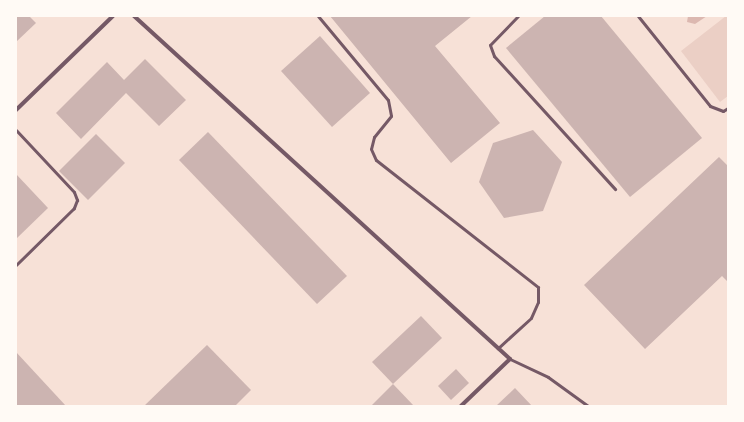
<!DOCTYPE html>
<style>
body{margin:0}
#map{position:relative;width:744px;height:422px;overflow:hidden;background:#f7e1d7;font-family:"Crimson Pro",serif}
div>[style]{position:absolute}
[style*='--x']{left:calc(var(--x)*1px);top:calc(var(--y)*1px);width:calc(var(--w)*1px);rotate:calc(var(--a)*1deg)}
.green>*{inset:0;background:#ebcfc5}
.water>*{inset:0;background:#dcb8b0}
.building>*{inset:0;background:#ccb4b1}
.service>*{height:3px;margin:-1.5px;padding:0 1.5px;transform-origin:1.5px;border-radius:1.5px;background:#755966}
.minor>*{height:4px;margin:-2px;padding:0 2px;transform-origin:2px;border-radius:2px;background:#755966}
span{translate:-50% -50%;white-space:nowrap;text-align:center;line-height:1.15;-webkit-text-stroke:4px #fffaf5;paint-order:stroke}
.frame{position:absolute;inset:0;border:17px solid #fffaf5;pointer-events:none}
</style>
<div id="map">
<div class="green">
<div style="clip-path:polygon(726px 16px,728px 16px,728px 96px,720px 102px,681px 51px)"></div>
</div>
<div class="water">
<div style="clip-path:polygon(688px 16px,707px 16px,695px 24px,687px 22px)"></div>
</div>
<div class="building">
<div style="clip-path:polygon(16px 16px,29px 16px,36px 23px,16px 42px)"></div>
<div style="clip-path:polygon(330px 16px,472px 16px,435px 46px,500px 123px,451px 163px)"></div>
<div style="clip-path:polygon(545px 16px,601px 16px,702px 138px,630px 197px,506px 48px)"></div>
<div style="clip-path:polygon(320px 36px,370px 93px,332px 127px,281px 71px)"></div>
<div style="clip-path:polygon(145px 59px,186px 100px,159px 126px,126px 93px,81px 139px,56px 113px,107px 62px,124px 80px)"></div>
<div style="clip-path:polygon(533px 130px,562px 162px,543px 211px,504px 218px,479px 182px,493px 143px)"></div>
<div style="clip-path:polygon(208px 132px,347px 276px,317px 304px,179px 160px)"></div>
<div style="clip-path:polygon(96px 134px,125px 163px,88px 200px,59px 171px)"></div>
<div style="clip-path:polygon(719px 157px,728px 166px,728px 282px,722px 276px,645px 349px,584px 285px)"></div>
<div style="clip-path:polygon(16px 174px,48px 208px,16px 239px)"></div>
<div style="clip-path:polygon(421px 316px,442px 338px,393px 384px,372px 362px)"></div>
<div style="clip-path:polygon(207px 345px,251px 390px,235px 406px,144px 406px)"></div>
<div style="clip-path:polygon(16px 352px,66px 406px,16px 406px)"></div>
<div style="clip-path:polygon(456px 369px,469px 383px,451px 400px,438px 386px)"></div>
<div style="clip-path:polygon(393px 384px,414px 406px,371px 406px)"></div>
<div style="clip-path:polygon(515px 388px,532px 406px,496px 406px)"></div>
</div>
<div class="service">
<div style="--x:318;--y:16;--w:109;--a:50.2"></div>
<div style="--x:388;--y:100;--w:16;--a:79"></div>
<div style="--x:391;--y:116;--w:27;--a:129"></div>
<div style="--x:374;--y:137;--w:12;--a:104"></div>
<div style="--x:371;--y:149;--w:12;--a:66"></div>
<div style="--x:376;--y:160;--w:206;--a:38.1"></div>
<div style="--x:538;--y:287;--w:15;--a:90"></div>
<div style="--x:538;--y:302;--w:17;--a:114"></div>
<div style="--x:531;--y:318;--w:45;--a:137.7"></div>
<div style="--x:518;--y:16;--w:40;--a:134"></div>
<div style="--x:490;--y:45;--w:12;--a:70"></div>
<div style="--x:494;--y:56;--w:180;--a:47.7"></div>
<div style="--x:638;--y:16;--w:115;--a:51.3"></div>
<div style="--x:710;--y:106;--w:14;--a:21"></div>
<div style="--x:723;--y:111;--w:6;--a:-31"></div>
<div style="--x:16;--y:130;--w:85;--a:46.9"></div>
<div style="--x:74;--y:192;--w:9;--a:69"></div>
<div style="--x:77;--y:200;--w:9;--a:111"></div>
<div style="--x:74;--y:208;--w:81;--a:135.5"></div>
<div style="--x:510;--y:359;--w:42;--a:25.3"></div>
<div style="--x:548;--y:377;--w:49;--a:35.9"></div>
<div style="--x:727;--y:406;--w:1;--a:-45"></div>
</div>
<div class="minor">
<div style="--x:134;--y:16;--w:509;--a:42.37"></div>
<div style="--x:510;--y:359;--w:68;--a:136.2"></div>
<div style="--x:16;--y:110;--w:135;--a:-44.1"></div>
</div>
<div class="frame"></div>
</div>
